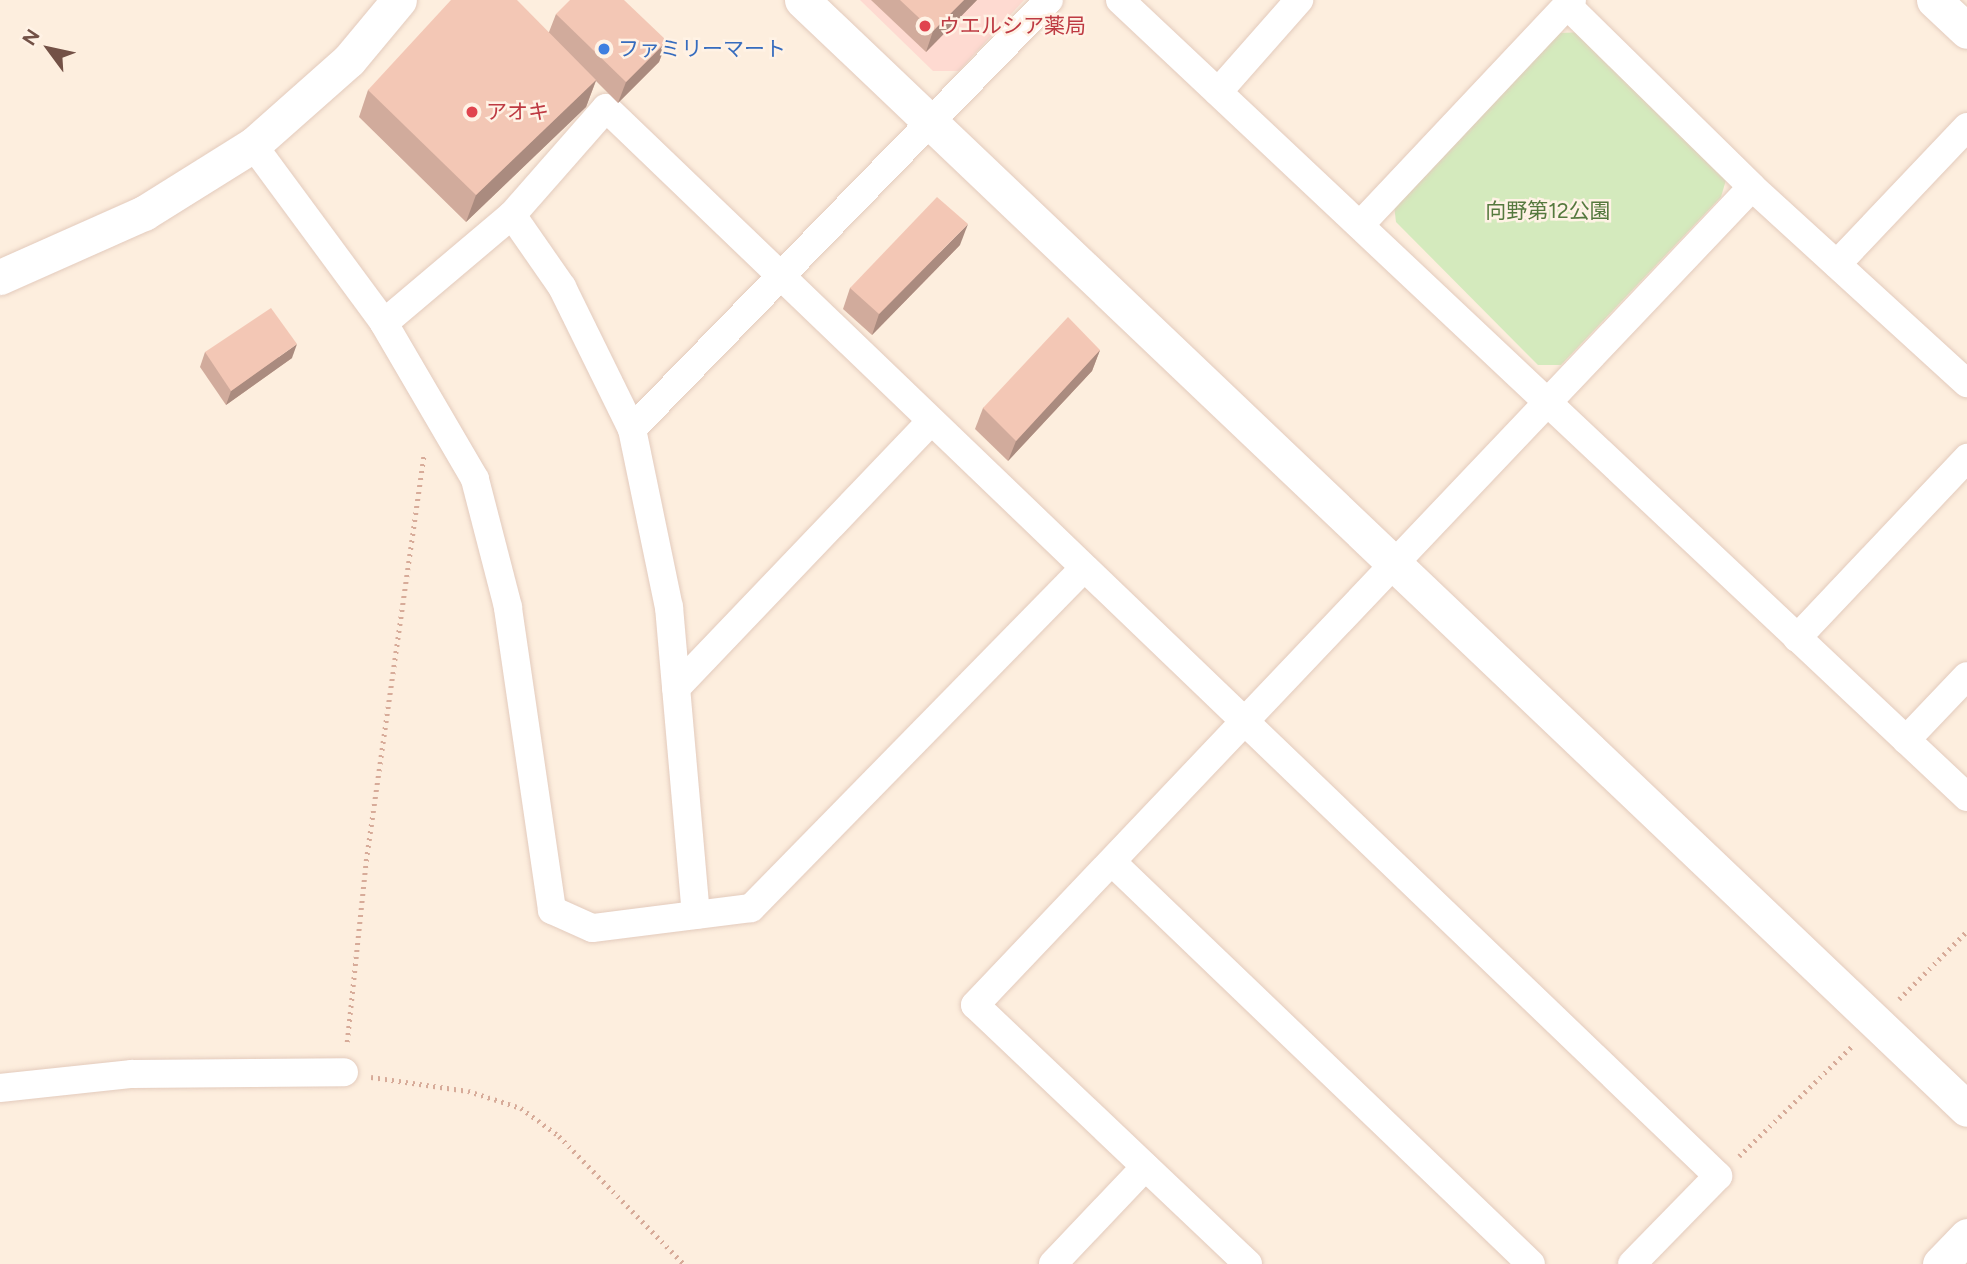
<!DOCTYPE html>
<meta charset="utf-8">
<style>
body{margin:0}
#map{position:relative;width:1967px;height:1264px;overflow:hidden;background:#fdeede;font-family:Figtree,"Noto Sans JP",sans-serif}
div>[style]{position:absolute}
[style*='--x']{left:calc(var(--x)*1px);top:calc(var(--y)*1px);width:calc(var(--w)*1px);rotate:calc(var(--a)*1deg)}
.commercial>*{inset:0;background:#fedad1}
.green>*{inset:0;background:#d4eabd}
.path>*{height:4.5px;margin-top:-2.25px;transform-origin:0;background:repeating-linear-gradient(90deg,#d7ab99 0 2px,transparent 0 7px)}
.roads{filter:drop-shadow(0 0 2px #e3cbbd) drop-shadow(0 0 2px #e3cbbd)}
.minor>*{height:28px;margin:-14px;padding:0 14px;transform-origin:14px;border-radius:14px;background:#fff}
.tertiary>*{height:35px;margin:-17.5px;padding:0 17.5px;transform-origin:17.5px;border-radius:17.5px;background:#fff}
.wall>*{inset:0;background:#d1ab9c}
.shaded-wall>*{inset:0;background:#aa8b7f}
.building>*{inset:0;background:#f3c7b5}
.dots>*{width:19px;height:19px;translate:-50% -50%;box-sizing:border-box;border:4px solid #fff2e5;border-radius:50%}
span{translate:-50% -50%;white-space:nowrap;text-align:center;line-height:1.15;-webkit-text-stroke:5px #fff2e5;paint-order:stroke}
.health-label{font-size:21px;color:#be3a42}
.left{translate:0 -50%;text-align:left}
.shop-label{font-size:21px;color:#366cbe}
.park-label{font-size:21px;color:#55793e}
.north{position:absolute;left:14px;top:14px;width:70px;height:70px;-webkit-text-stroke:5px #fff2e5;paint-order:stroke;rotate:303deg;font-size:19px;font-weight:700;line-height:28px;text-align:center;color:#735146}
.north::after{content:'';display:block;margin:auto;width:24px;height:32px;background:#735146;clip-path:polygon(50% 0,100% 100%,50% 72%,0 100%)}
</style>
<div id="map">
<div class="commercial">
<div style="clip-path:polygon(860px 0,1024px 0,959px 71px,933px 71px)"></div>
</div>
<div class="green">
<div style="clip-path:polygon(1584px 32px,1728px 173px,1721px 197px,1561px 365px,1538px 365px,1396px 222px,1394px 205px,1560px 33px)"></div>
</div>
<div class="path">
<div style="--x:1899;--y:999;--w:96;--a:-45"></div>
<div style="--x:347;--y:1042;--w:182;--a:-84"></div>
<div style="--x:366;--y:861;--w:411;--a:-81.9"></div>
<div style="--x:371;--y:1077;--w:98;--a:8.2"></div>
<div style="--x:468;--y:1091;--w:56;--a:17.8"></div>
<div style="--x:521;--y:1108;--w:47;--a:36.4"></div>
<div style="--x:559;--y:1136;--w:179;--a:45.7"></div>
<div style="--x:1739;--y:1156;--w:159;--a:-44.2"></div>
</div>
<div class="roads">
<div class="minor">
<div style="--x:1120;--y:0;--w:1163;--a:43.26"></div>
<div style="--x:1568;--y:6;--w:258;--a:44.5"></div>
<div style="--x:1752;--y:187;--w:291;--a:42.4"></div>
<div style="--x:1218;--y:92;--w:123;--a:-48.6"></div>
<div style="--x:253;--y:145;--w:221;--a:53.6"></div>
<div style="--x:512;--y:215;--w:88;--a:55.2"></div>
<div style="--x:562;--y:287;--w:158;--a:63.8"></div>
<div style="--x:632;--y:429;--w:182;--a:78.3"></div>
<div style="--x:669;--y:607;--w:309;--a:85"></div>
<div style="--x:1360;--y:225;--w:309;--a:-46.7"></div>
<div style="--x:1837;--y:264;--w:189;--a:-46.5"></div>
<div style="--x:632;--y:429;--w:598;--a:-45.81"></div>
<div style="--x:1084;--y:568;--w:476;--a:134.4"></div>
<div style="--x:751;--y:908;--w:160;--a:172.8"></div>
<div style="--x:592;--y:928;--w:44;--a:-155.8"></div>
<div style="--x:552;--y:910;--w:306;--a:-98.3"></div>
<div style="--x:508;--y:607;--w:132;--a:-104.5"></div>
<div style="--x:475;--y:479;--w:181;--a:-120.3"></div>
<div style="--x:384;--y:323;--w:167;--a:-40.2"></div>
<div style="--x:512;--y:215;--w:142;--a:-48.7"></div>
<div style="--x:606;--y:108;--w:1542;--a:43.84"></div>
<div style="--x:1718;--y:1176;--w:123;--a:134.3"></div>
<div style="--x:1797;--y:638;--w:248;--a:-46.6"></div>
<div style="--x:676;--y:688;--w:369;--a:-46.3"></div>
<div style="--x:1906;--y:740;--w:88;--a:-46.4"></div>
<div style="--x:1113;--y:863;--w:579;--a:43.81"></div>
<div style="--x:0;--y:1088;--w:133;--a:-6.1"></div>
<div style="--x:132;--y:1074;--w:212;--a:-0.5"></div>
<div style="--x:1053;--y:1264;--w:134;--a:-46.5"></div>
<div style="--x:1248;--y:1264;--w:376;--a:-136.5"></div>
<div style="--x:975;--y:1005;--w:1128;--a:-46.47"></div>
</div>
<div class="tertiary">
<div style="--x:802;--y:0;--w:1608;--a:43.59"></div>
<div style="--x:1934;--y:0;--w:45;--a:43.2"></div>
<div style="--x:0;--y:277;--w:158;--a:-24"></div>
<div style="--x:144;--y:213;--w:128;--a:-32"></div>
<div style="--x:253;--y:145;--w:128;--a:-41.5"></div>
<div style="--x:349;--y:60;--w:78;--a:-50.2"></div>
<div style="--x:1940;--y:1264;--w:39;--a:-46"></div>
</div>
</div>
<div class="wall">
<div style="clip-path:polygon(871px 0,977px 0,926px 52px)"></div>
<div style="clip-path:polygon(556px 14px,667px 41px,659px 62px,618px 103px,596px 81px,586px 107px,466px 222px,359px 117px,368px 90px,549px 32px)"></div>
<div style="clip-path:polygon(960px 245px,872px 335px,843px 309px,850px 288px)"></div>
<div style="clip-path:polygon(1100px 350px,1092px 371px,1008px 461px,975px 429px,983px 408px)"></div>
<div style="clip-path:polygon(205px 352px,292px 358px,226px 405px,200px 367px)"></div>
</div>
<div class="shaded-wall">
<div style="clip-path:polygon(964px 0,977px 0,926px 52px,933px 31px)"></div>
<div style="clip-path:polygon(667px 41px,659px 62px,618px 103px,626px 82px)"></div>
<div style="clip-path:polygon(596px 80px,586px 107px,466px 222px,476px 195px)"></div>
<div style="clip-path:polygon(968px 224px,960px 245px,872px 335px,879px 314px)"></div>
<div style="clip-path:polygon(297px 344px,292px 358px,226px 405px,231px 391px)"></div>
<div style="clip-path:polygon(1100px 350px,1092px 371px,1008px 461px,1016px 441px)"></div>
</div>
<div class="building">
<div style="clip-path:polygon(451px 0,517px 0,596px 80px,476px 195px,368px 90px)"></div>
<div style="clip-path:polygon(570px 0,624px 0,667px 41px,626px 82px,556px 14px)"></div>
<div style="clip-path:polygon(900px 0,964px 0,933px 31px)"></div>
<div style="clip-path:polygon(937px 197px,968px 224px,879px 314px,850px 288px)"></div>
<div style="clip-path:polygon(271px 308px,297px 344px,231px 391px,205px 352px)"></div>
<div style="clip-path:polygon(1068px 317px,1100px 350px,1016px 441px,983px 408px)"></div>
</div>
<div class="dots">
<div style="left:925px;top:26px;background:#e0444e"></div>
<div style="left:604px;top:49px;background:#3f7fe0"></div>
<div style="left:472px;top:112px;background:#e0444e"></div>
</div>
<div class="health-label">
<span class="left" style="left:939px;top:26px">ウエルシア薬局</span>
<span class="left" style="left:486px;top:112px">アオキ</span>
</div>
<div class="shop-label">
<span class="left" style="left:618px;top:49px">ファミリーマート</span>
</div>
<div class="park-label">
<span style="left:1548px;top:211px">向野第12公園</span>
</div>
<div class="north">N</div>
</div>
